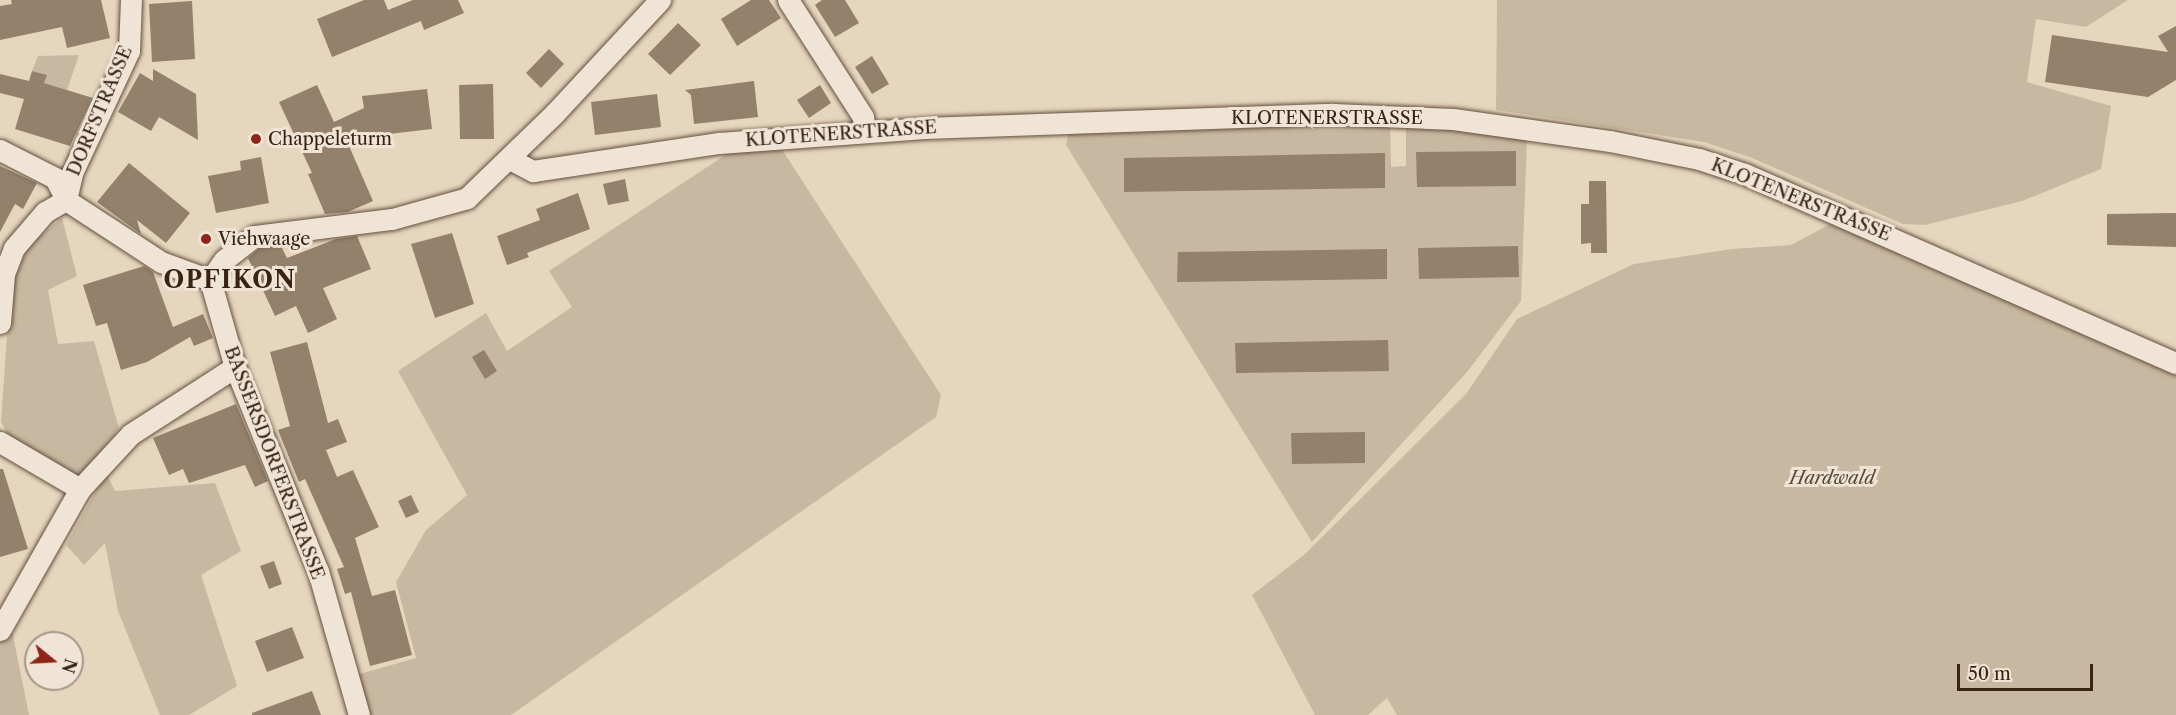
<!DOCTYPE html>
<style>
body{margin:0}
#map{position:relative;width:2176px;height:715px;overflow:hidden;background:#e6d6be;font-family:"Libre Caslon Text",serif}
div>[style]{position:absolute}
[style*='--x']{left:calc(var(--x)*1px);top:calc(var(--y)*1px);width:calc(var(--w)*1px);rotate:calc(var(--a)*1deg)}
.green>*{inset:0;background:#c9b8a1}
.building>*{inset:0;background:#93816c}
.roads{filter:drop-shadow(0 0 2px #64503e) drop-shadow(0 0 2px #64503e)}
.street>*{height:21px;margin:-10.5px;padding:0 10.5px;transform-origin:10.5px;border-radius:10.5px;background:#efe4d5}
.dots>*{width:16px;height:16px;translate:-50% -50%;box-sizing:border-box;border:3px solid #efe4d5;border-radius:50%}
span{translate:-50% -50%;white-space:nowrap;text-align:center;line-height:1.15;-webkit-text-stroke:6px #efe4d5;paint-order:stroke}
.street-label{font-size:18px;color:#392414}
.poi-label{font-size:18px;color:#392414}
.left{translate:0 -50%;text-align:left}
.park-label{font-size:18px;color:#5d4937;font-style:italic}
.district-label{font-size:24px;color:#392414;font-weight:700;letter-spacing:1.5px}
.north{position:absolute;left:24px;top:631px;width:60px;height:60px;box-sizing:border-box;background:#efe4d5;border:2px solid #a69788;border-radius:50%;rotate:108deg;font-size:16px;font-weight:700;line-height:24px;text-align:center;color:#392414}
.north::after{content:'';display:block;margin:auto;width:21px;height:27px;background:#8f2418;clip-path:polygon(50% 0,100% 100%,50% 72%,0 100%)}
.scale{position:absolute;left:1957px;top:664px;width:136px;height:27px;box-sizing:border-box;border:3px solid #392414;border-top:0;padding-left:8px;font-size:18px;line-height:21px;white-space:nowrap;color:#392414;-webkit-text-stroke:4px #efe4d5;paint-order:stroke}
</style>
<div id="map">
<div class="green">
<div style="clip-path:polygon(1497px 0,2128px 0,2086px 27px,2036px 19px,2027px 82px,2111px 106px,2101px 169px,2022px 201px,1925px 225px,1903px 224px,1752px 158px,1704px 142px,1496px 110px)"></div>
<div style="clip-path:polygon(79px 55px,67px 90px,44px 83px,46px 75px,32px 71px,38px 56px)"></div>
<div style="clip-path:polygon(1390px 122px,1391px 167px,1406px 166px,1406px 122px,1527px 140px,1521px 301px,1467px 372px,1312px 542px,1066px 145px,1069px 131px)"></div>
<div style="clip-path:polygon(781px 148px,941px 395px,936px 417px,511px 715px,370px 715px,356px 675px,416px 658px,396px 582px,426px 530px,467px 495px,398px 371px,486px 313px,507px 351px,572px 307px,549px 271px,727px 154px)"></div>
<div style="clip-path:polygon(62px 218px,77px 276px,48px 290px,58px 344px,94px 341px,119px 428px,80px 480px,10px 438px,1px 422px,11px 278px,31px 244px)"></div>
<div style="clip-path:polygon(1836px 221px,2176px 369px,2176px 715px,1397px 715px,1387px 698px,1368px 715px,1315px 715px,1252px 595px,1304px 555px,1466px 394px,1517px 319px,1634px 264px,1732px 249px,1791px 245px)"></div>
<div style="clip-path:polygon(106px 473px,115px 491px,215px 483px,241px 551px,201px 575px,237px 686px,189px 715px,160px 715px,118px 611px,105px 543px,84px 565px,66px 545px)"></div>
<div style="clip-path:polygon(11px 626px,29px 715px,0 715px,0 643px)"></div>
</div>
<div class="building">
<div style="clip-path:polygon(11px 0,101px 0,110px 38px,67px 48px,62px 27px,0 40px,0 6px,12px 4px)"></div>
<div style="clip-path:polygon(364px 0,384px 0,388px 10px,413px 0,458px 0,464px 13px,424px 30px,421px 21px,332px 57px,317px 19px)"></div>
<div style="clip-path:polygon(751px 0,769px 0,781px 18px,737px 46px,721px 19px)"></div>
<div style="clip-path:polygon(822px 0,845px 0,859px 23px,835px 37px,815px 5px)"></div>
<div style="clip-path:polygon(192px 1px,195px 59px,152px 62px,149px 4px)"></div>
<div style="clip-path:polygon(678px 23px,701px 45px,670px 75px,648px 54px)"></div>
<div style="clip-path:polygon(2176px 26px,2176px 80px,2148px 97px,2045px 82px,2052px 35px,2168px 52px,2158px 36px)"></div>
<div style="clip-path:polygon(549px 49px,564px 64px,541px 88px,526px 73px)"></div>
<div style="clip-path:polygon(872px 56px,889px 84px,872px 94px,855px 67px)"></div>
<div style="clip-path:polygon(153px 69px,196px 94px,198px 140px,159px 117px,151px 131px,118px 112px,140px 73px,153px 81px)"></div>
<div style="clip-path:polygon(32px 71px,47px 75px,44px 83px,93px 98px,70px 146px,15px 129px,24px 99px,0 93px,0 74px,29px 81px)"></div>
<div style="clip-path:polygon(754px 81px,758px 117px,694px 124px,691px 95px,685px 90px)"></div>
<div style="clip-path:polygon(493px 84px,494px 139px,460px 139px,459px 85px)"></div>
<div style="clip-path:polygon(317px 85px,334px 122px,364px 108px,362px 96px,427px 89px,432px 129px,346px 139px,373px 201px,348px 212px,325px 214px,308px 174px,312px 173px,279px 102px)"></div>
<div style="clip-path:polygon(820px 85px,831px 103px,809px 118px,797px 100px)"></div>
<div style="clip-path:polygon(657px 94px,661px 127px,595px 135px,591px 102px)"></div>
<div style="clip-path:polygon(1516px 151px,1516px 186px,1417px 187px,1416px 152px)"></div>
<div style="clip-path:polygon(1385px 153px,1385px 188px,1124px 192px,1124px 158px)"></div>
<div style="clip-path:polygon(261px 157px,269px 203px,216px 213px,208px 176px,241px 170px,240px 161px)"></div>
<div style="clip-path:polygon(129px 163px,190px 213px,166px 243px,137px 220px,141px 234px,97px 202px)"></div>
<div style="clip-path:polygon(0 166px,37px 183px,23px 209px,15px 204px,0 232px)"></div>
<div style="clip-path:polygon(625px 179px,629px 201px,608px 205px,603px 184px)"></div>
<div style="clip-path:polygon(1589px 181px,1606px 181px,1607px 253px,1591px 253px,1591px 243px,1581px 244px,1581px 204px,1589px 204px)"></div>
<div style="clip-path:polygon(578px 193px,590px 229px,527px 253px,529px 257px,507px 265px,497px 236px,540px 220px,536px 209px)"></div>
<div style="clip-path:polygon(2176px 213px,2176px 247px,2107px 245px,2107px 214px)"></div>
<div style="clip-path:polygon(452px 233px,474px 304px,435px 318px,411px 244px)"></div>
<div style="clip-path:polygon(357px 236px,371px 269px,323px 288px,337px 319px,308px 333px,296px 306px,275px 316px,248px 258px,260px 248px,281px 246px,287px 258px,336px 239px)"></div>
<div style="clip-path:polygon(1518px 246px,1519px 277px,1419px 279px,1418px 248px)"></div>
<div style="clip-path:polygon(1387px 249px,1387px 279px,1177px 282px,1178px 252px)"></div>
<div style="clip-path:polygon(144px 266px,153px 272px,173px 327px,203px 314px,213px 338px,194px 346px,190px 337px,147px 362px,121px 370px,107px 323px,96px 326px,83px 285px)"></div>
<div style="clip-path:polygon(1388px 340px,1389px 371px,1236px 373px,1235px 343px)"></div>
<div style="clip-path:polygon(307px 342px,328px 423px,338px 419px,347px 442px,326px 450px,337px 477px,353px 470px,379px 527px,355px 538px,372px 596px,395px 590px,412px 655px,370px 666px,351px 592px,345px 594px,337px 569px,344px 567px,305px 479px,299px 482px,278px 430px,290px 426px,270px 352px)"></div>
<div style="clip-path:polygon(484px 350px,497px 371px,485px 379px,472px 357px)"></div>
<div style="clip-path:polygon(236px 404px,268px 481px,255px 487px,245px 465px,189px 483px,183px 469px,169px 475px,153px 438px)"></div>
<div style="clip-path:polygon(1365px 432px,1365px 463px,1292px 464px,1291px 433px)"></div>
<div style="clip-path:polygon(0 469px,3px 469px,28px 549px,0 557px)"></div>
<div style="clip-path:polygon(411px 495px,419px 512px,406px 518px,398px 501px)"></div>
<div style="clip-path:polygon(274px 561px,282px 584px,269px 589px,260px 566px)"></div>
<div style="clip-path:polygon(292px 627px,304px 658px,267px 672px,255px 641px)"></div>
<div style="clip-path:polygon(312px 691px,321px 715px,252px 715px,252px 713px)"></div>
</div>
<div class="roads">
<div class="street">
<div style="--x:788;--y:0;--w:139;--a:57.3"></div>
<div style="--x:863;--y:117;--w:13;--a:81"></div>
<div style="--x:0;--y:150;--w:62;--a:27"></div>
<div style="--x:55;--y:178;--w:25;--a:63"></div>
<div style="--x:510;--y:159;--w:26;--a:28"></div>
<div style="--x:533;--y:171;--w:188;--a:-8.6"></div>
<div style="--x:719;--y:143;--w:206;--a:-4.2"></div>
<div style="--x:924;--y:128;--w:409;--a:-2"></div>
<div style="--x:1333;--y:114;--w:120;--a:2.4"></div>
<div style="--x:1453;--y:119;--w:159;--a:8"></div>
<div style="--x:1610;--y:141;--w:91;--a:11.4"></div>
<div style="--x:1699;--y:159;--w:48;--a:18.1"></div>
<div style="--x:1745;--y:174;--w:471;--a:23.7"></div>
<div style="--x:66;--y:200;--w:28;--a:-77"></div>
<div style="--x:72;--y:173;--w:135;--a:-65"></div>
<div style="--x:129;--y:51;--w:51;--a:-87.8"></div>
<div style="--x:66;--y:200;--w:113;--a:33.1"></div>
<div style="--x:161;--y:262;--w:52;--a:20.2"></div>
<div style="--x:210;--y:280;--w:24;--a:-55"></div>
<div style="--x:224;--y:260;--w:39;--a:-38"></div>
<div style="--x:255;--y:236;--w:138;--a:-7.1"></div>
<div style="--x:392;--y:219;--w:78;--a:-15.6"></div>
<div style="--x:467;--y:198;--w:121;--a:-44"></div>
<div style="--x:554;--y:114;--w:156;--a:-47.1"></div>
<div style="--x:210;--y:280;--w:91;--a:74"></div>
<div style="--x:235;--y:367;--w:220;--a:67.9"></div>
<div style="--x:318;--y:571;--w:150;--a:74.1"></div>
<div style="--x:0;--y:323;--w:49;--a:-85.3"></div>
<div style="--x:4;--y:274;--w:28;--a:-69"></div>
<div style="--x:14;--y:248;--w:48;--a:-49.3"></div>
<div style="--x:45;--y:212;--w:24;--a:-30"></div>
<div style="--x:0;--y:442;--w:93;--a:30.4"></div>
<div style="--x:0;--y:630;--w:162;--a:-60.4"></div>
<div style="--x:80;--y:489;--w:75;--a:-47.2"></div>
<div style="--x:131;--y:434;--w:124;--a:-32.8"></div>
</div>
</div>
<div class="dots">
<div style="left:256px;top:139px;background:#8f2418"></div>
<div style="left:206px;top:239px;background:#8f2418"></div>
</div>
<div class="street-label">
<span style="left:100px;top:111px;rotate:-67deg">DORFSTRASSE</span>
<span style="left:1327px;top:118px">KLOTENERSTRASSE</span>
<span style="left:841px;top:134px;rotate:-4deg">KLOTENERSTRASSE</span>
<span style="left:1801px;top:200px;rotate:22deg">KLOTENERSTRASSE</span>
<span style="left:274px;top:463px;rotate:69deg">BASSERSDORFERSTRASSE</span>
</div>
<div class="poi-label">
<span class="left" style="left:268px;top:139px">Chappeleturm</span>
<span class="left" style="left:218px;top:239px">Viehwaage</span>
</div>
<div class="park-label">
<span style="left:1832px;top:478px">Hardwald</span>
</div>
<div class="district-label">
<span style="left:230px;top:280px">OPFIKON</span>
</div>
<div class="north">N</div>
<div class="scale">50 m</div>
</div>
